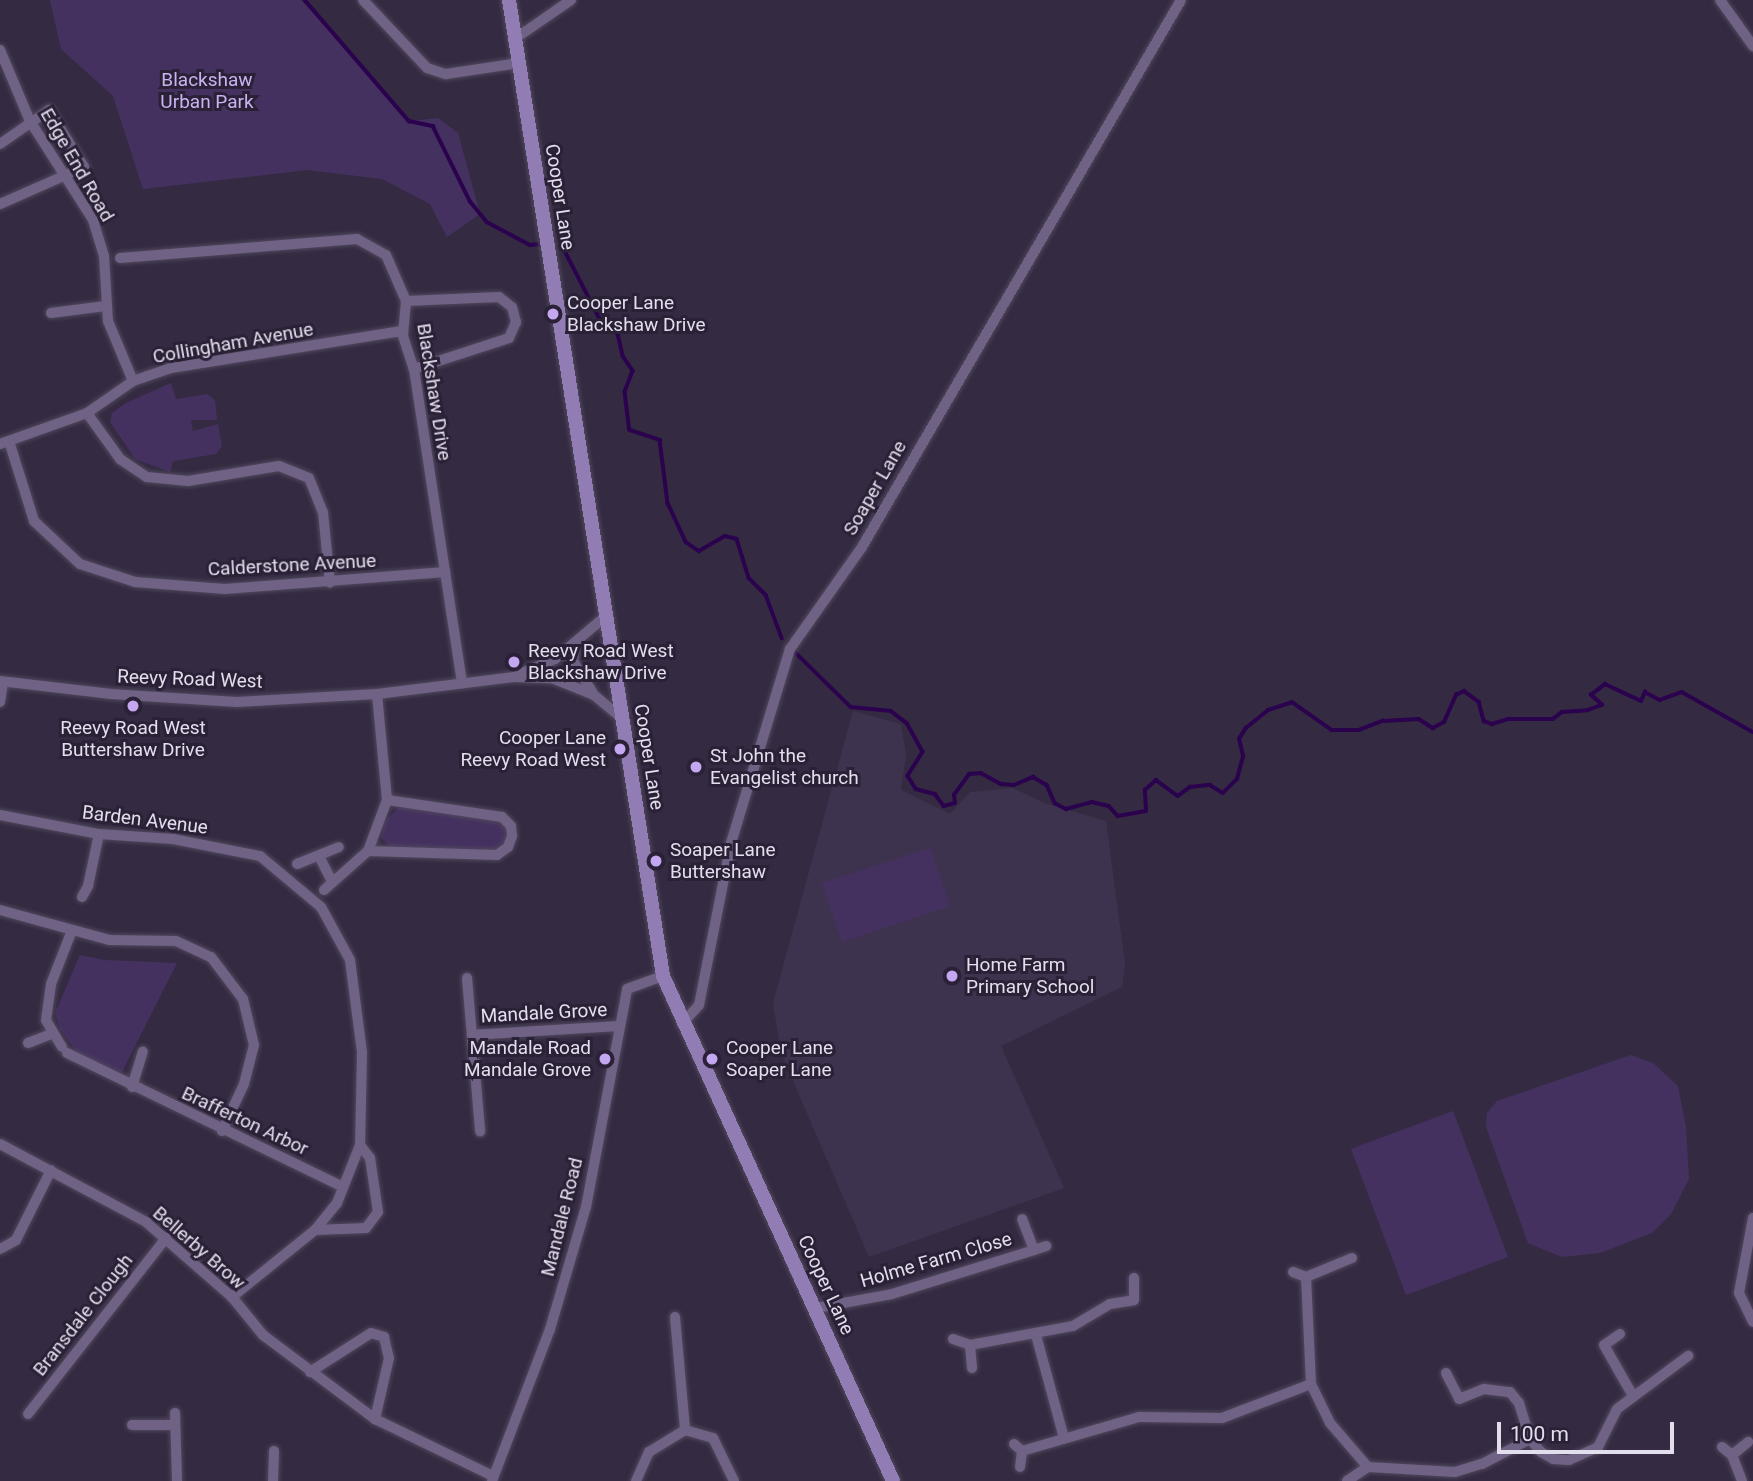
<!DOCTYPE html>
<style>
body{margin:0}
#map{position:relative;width:1753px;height:1481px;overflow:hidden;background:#342b42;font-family:Roboto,sans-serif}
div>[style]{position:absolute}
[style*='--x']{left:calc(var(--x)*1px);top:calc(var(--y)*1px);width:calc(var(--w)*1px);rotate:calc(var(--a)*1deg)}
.built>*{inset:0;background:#3e334f}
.green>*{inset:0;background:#453160}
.stream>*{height:3.5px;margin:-1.75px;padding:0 1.75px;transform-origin:1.75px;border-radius:1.75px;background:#2b024d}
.roads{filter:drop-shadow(0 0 2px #50485d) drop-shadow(0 0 2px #50485d)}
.minor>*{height:10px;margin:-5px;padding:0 5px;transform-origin:5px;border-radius:5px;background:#6f6284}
.secondary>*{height:14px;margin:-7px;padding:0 7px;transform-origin:7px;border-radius:7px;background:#917cb3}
.dots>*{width:19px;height:19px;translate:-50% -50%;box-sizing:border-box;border:4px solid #2a2137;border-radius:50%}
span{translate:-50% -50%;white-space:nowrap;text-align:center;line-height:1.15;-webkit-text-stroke:6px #2a2137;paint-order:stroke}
.park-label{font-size:19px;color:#cab2f1}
.street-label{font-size:19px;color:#e3deed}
.poi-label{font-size:19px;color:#e3deed}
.left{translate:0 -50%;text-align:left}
.right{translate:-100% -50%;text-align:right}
.scale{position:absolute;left:1497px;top:1422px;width:177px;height:32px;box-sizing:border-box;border:4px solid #e3deed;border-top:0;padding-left:9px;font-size:21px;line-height:24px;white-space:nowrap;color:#e3deed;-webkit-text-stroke:5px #2a2137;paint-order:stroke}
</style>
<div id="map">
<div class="built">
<div style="clip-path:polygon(853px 711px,901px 724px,906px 755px,901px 790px,950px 814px,970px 792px,1013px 788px,1044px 803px,1106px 821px,1125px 964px,1122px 987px,1001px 1046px,1064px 1188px,869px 1257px,781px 1053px,773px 1003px)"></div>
</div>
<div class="green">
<div style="clip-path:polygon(50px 0,301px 0,411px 121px,438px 118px,458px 133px,480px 214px,447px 237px,430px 204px,382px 179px,307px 170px,143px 189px,113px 96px,61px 49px)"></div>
<div style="clip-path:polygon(171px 383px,176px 399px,207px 394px,215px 400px,217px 420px,191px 420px,193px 431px,218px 424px,222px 446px,216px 454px,173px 461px,170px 472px,135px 459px,110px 422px,112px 413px,126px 403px)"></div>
<div style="clip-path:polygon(399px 807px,496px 821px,506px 826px,506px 843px,491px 852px,392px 849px,381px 838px,384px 822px)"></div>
<div style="clip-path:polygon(930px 848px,950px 906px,842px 942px,822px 883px)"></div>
<div style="clip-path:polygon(80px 955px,104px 960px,177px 963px,121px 1074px,78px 1054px,60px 1029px,55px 1013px)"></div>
<div style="clip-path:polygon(1631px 1055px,1653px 1063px,1678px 1086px,1686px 1127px,1689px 1179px,1671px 1214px,1652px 1233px,1600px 1253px,1562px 1257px,1528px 1243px,1486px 1127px,1487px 1113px,1497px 1101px)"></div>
<div style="clip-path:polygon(1453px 1111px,1508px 1257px,1406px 1295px,1351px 1149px)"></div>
</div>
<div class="stream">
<div style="--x:305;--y:0;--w:160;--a:49.3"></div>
<div style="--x:409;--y:121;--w:25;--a:12"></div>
<div style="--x:433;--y:126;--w:84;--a:63.7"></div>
<div style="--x:470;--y:201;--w:27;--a:51"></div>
<div style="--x:487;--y:222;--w:49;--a:28.1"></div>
<div style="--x:530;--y:245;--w:10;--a:-6"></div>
<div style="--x:566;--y:253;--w:74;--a:62.7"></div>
<div style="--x:600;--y:319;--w:23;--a:40"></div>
<div style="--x:618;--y:334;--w:23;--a:77"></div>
<div style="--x:623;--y:356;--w:18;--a:56"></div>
<div style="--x:633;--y:371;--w:22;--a:111"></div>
<div style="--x:625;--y:392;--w:38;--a:83"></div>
<div style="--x:630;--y:430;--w:32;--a:18"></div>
<div style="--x:660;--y:440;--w:64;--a:82.8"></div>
<div style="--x:668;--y:503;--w:43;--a:65.2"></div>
<div style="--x:686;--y:542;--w:16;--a:35"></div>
<div style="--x:699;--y:551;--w:30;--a:-30"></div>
<div style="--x:725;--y:536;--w:12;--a:14"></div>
<div style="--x:737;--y:539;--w:41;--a:72.9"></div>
<div style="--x:749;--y:578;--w:24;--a:45"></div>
<div style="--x:766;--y:595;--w:46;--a:69.6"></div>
<div style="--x:794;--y:651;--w:80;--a:44.5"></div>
<div style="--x:851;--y:707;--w:40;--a:5.7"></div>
<div style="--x:891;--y:711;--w:20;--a:37"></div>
<div style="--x:907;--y:723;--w:33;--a:61"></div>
<div style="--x:923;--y:752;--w:28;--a:122"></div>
<div style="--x:908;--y:776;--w:15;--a:58"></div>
<div style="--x:916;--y:789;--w:20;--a:15"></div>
<div style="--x:935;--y:794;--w:15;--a:53"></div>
<div style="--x:944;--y:806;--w:11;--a:-15"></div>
<div style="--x:955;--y:803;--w:8;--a:-97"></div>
<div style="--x:954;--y:795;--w:26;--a:-54"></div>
<div style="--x:969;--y:774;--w:12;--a:-5"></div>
<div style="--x:981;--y:773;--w:23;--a:29"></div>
<div style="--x:1001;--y:784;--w:13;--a:4"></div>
<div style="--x:1014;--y:785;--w:21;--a:-23"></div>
<div style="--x:1033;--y:777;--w:16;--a:30"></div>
<div style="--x:1047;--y:785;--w:20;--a:66"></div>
<div style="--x:1055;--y:803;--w:13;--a:29"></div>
<div style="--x:1066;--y:809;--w:27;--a:-15"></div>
<div style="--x:1092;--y:802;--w:17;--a:13"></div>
<div style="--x:1109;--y:806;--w:13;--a:48"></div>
<div style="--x:1118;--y:816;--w:28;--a:-10"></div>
<div style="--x:1146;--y:811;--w:21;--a:-93"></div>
<div style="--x:1145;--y:790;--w:15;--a:-42"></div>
<div style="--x:1156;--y:780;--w:27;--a:36"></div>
<div style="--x:1178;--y:796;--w:15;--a:-37"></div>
<div style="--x:1190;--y:787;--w:20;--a:-6"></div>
<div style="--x:1210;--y:785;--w:15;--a:32"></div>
<div style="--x:1223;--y:793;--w:20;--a:-45"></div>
<div style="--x:1237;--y:779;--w:24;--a:-75"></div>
<div style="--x:1243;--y:756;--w:17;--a:-103"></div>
<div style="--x:1239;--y:739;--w:13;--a:-58"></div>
<div style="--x:1246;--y:728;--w:28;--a:-39"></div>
<div style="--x:1268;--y:710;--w:25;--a:-18"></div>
<div style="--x:1292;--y:702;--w:49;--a:35"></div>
<div style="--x:1332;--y:730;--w:27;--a:0"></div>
<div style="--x:1359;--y:730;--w:26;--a:-21"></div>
<div style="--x:1383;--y:721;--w:36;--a:-3"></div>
<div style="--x:1419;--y:719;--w:17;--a:33"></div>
<div style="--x:1433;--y:728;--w:13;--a:-29"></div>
<div style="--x:1444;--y:722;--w:30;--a:-66"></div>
<div style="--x:1456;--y:695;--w:9;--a:-27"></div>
<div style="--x:1464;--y:691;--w:19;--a:36"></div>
<div style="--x:1479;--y:702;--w:20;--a:75"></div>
<div style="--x:1484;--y:721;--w:9;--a:21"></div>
<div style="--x:1492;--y:724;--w:17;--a:-17"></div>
<div style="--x:1508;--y:719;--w:45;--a:0"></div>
<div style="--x:1553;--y:719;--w:11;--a:-38"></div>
<div style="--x:1562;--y:712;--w:26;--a:-4"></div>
<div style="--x:1588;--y:710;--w:15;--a:-20"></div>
<div style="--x:1602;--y:705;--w:15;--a:-138"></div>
<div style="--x:1591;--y:695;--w:18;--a:-38"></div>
<div style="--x:1605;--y:684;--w:40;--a:25"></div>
<div style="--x:1641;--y:701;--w:10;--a:-66"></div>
<div style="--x:1645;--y:692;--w:17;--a:28"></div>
<div style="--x:1660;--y:700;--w:23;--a:-20"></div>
<div style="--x:1682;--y:692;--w:81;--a:29.4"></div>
</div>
<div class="roads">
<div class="minor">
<div style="--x:363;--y:0;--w:93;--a:46.7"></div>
<div style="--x:427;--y:68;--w:20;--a:18"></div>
<div style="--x:446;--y:74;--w:74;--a:-8.6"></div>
<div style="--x:1720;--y:0;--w:57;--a:54.3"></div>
<div style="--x:516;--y:38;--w:67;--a:-34.6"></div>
<div style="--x:0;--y:50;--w:77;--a:67.1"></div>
<div style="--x:30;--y:121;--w:117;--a:57.5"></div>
<div style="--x:93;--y:220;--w:38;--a:73"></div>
<div style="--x:104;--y:256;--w:65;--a:86.5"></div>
<div style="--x:108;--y:321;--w:65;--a:67.4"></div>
<div style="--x:0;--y:144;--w:60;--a:-34.8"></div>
<div style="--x:49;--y:110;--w:67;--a:58.4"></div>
<div style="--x:84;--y:167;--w:92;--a:156.2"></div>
<div style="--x:120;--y:258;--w:238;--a:-4.6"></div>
<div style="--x:357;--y:239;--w:33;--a:29"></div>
<div style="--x:386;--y:255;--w:50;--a:66.5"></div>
<div style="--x:406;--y:301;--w:35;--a:95"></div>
<div style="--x:403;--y:336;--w:35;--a:72"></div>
<div style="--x:414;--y:369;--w:318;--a:81.3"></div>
<div style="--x:406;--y:301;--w:93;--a:-2.5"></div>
<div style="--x:499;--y:297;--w:16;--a:38"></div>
<div style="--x:512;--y:307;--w:16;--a:75"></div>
<div style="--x:516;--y:322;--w:17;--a:114"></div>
<div style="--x:509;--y:338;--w:100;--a:161.9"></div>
<div style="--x:51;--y:313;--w:55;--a:-7.3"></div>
<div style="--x:87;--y:413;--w:57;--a:54.3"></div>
<div style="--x:120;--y:459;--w:32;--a:34"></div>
<div style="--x:147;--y:477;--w:41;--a:5.6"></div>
<div style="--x:188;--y:481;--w:92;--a:-9.4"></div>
<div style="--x:279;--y:466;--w:32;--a:22"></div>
<div style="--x:309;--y:478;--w:37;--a:68"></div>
<div style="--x:323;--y:512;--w:71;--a:84.4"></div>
<div style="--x:9;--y:441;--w:84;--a:72.6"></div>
<div style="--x:34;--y:521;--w:63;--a:43.1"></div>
<div style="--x:80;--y:564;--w:58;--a:18.1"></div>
<div style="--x:135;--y:582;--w:90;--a:4.4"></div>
<div style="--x:225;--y:589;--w:221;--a:-4.4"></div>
<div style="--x:0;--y:444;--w:92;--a:-19.6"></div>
<div style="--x:87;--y:413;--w:56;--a:-34.8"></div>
<div style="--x:133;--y:381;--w:40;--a:-18.9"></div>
<div style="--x:171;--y:368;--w:235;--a:-9.1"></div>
<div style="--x:576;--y:642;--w:19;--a:99"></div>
<div style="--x:573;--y:661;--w:36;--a:58"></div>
<div style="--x:517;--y:675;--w:41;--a:-22.8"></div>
<div style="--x:555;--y:659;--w:68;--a:-40.2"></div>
<div style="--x:0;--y:681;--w:112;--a:6.7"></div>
<div style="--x:111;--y:694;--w:126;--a:3.6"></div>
<div style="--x:237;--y:702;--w:140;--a:-3.3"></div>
<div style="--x:377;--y:694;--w:138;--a:-7.1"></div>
<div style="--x:514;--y:677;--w:38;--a:2"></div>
<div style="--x:552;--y:678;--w:45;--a:22"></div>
<div style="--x:594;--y:695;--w:39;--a:40"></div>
<div style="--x:0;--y:702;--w:20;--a:-81"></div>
<div style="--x:0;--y:815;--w:101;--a:10.9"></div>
<div style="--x:99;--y:834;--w:74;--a:3.9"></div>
<div style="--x:173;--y:839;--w:89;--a:11.1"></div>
<div style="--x:260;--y:856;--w:80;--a:39.9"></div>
<div style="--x:321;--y:907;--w:60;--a:61.3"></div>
<div style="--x:350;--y:960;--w:94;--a:82.6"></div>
<div style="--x:362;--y:1053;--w:92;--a:91.2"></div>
<div style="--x:360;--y:1145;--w:62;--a:111.6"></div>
<div style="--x:337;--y:1203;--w:35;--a:129"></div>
<div style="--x:315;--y:1230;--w:107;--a:141.1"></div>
<div style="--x:368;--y:851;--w:129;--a:1.8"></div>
<div style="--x:497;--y:855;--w:14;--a:-36"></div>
<div style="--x:508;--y:847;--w:12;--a:-70"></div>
<div style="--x:512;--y:836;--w:10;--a:-96"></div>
<div style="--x:511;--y:826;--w:13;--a:-135"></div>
<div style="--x:502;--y:817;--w:116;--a:-171.6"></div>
<div style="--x:319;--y:856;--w:29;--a:63"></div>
<div style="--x:297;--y:864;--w:45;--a:-22"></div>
<div style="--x:324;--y:890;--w:59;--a:-41.6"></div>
<div style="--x:368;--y:851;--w:54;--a:-69.6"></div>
<div style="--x:387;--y:800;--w:106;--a:-95.4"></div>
<div style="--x:82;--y:897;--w:13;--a:-61"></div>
<div style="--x:88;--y:886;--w:53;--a:-78.1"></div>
<div style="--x:0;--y:910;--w:114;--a:15.3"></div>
<div style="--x:110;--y:940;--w:66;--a:0.9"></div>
<div style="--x:176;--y:941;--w:38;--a:25"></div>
<div style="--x:211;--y:957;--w:53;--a:52.7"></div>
<div style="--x:243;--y:999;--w:47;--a:76.6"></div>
<div style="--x:254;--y:1045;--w:40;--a:104.4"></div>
<div style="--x:244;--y:1084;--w:52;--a:115.1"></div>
<div style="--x:467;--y:978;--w:154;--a:85.1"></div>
<div style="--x:682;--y:1024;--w:25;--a:-48"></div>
<div style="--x:699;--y:1005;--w:165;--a:-78.8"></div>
<div style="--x:731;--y:843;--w:203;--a:-73.1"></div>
<div style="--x:790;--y:649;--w:125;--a:-54.8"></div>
<div style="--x:862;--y:547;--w:633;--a:-59.75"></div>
<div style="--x:472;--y:1035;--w:146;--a:-3.5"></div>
<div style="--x:28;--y:1043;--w:26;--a:-21"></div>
<div style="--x:62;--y:1047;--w:31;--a:-121"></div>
<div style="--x:46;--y:1020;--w:36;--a:-82"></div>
<div style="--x:51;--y:984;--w:55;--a:-68.6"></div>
<div style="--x:67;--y:1053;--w:307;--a:25.9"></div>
<div style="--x:132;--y:1087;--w:37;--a:-73"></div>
<div style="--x:0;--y:1144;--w:166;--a:28.1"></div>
<div style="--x:146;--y:1222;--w:114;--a:41.1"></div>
<div style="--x:232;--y:1297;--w:49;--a:50.8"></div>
<div style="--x:263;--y:1335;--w:140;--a:36.9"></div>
<div style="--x:375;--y:1419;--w:131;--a:25.8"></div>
<div style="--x:1753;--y:1218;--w:76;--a:100.6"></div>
<div style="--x:1739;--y:1293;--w:32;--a:64"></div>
<div style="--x:315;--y:1230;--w:51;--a:-2.2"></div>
<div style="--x:366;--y:1228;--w:20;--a:-53"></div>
<div style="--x:378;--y:1212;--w:55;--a:-98.4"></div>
<div style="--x:370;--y:1158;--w:16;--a:-128"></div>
<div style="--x:0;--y:1249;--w:18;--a:-29"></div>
<div style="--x:16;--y:1240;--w:78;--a:-63.4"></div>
<div style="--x:1034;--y:1250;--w:13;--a:-18"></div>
<div style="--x:1352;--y:1258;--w:50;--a:157.6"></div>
<div style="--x:1306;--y:1277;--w:107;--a:87.3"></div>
<div style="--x:1311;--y:1384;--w:43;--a:64"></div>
<div style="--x:1330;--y:1423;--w:58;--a:49.2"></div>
<div style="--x:1293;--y:1272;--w:14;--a:21"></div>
<div style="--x:816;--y:1308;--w:77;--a:-10.4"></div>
<div style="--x:892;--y:1294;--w:149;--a:-17.2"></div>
<div style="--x:1034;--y:1250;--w:33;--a:-111"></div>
<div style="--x:675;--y:1317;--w:113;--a:84.9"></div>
<div style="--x:1620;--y:1334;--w:19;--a:145"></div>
<div style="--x:1604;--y:1345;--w:59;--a:60.4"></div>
<div style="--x:1036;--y:1335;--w:107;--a:74.8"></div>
<div style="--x:953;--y:1339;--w:18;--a:19"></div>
<div style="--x:970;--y:1345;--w:105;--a:-10.5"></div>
<div style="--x:1073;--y:1326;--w:43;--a:-30.7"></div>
<div style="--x:1110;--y:1304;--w:24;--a:-9"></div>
<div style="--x:1134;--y:1300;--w:22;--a:-90"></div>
<div style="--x:970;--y:1345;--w:23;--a:85"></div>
<div style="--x:310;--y:1372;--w:72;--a:-32.6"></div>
<div style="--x:371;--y:1333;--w:14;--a:17"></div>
<div style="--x:384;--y:1337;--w:22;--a:77"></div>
<div style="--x:389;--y:1358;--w:63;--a:102.9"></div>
<div style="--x:1446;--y:1373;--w:29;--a:63"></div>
<div style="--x:1459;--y:1399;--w:27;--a:-22"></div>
<div style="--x:1484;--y:1389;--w:26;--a:7"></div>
<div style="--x:1510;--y:1392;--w:14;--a:51"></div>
<div style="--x:1519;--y:1403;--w:38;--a:73"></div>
<div style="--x:1530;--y:1439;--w:17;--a:50"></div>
<div style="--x:1541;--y:1452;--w:14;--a:30"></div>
<div style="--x:1553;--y:1459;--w:16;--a:4"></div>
<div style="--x:1569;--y:1460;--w:32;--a:-24"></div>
<div style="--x:1598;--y:1447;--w:42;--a:-63.4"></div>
<div style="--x:1617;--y:1409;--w:89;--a:-36.7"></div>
<div style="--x:175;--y:1413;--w:68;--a:88.3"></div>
<div style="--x:28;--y:1414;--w:224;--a:-51.9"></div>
<div style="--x:132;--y:1425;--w:43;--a:0"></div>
<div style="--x:1014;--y:1444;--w:11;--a:41"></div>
<div style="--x:1022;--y:1451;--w:16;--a:97"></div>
<div style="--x:1722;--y:1447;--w:13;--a:39"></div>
<div style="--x:1022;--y:1451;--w:122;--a:-16.2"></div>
<div style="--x:1139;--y:1417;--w:83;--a:0.7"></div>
<div style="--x:1222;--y:1418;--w:95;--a:-20.9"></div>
<div style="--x:1368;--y:1467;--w:87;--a:3.3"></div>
<div style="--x:1455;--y:1472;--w:28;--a:-17"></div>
<div style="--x:1482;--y:1464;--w:54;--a:-27.5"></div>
<div style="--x:273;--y:1481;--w:30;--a:-88"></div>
<div style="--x:492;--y:1481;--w:163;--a:-69.1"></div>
<div style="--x:550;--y:1329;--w:127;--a:-73.6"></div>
<div style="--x:586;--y:1207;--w:222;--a:-79.3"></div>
<div style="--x:627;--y:989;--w:38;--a:-20"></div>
<div style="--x:636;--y:1481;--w:32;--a:-66"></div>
<div style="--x:649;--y:1452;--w:42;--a:-31.4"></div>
<div style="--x:685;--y:1430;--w:29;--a:16"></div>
<div style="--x:713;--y:1438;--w:48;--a:64"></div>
<div style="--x:1347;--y:1481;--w:25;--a:-34"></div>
<div style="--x:1742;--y:1481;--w:28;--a:-111"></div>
<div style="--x:1732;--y:1455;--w:21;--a:-39"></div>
</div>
<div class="secondary">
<div style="--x:509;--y:0;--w:988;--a:81.03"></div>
<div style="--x:663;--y:976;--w:555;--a:65.51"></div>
</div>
</div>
<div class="dots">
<div style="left:553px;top:314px;background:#c4a7f1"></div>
<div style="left:514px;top:662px;background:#c4a7f1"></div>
<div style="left:133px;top:706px;background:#c4a7f1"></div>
<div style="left:620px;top:749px;background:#c4a7f1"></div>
<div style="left:696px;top:767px;background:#c4a7f1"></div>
<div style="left:656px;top:861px;background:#c4a7f1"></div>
<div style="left:952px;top:976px;background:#c4a7f1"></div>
<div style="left:605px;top:1059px;background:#c4a7f1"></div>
<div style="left:712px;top:1059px;background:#c4a7f1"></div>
</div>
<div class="park-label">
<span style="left:207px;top:91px">Blackshaw<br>Urban Park</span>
</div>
<div class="street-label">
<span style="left:77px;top:165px;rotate:60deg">Edge End Road</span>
<span style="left:560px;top:197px;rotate:81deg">Cooper Lane</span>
<span style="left:233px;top:343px;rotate:-10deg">Collingham Avenue</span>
<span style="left:434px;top:392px;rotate:81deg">Blackshaw Drive</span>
<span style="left:875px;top:488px;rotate:-60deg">Soaper Lane</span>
<span style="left:292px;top:565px;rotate:-3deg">Calderstone Avenue</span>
<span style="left:190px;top:679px;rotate:2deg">Reevy Road West</span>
<span style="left:649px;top:757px;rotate:81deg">Cooper Lane</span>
<span style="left:145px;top:820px;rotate:7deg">Barden Avenue</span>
<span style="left:544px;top:1013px;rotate:-3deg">Mandale Grove</span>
<span style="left:245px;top:1121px;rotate:25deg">Brafferton Arbor</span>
<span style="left:562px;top:1217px;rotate:-76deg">Mandale Road</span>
<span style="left:199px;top:1248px;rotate:41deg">Bellerby Brow</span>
<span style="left:936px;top:1260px;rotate:-16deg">Holme Farm Close</span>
<span style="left:826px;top:1285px;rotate:65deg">Cooper Lane</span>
<span style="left:83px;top:1315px;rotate:-52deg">Bransdale Clough</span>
</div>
<div class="poi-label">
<span class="left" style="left:567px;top:314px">Cooper Lane<br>Blackshaw Drive</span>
<span class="left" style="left:528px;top:662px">Reevy Road West<br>Blackshaw Drive</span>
<span style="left:133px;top:739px">Reevy Road West<br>Buttershaw Drive</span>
<span class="right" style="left:606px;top:749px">Cooper Lane<br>Reevy Road West</span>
<span class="left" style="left:710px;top:767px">St John the<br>Evangelist church</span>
<span class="left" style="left:670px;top:861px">Soaper Lane<br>Buttershaw</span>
<span class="left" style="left:966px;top:976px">Home Farm<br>Primary School</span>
<span class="right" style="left:591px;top:1059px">Mandale Road<br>Mandale Grove</span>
<span class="left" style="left:726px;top:1059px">Cooper Lane<br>Soaper Lane</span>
</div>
<div class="scale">100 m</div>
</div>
